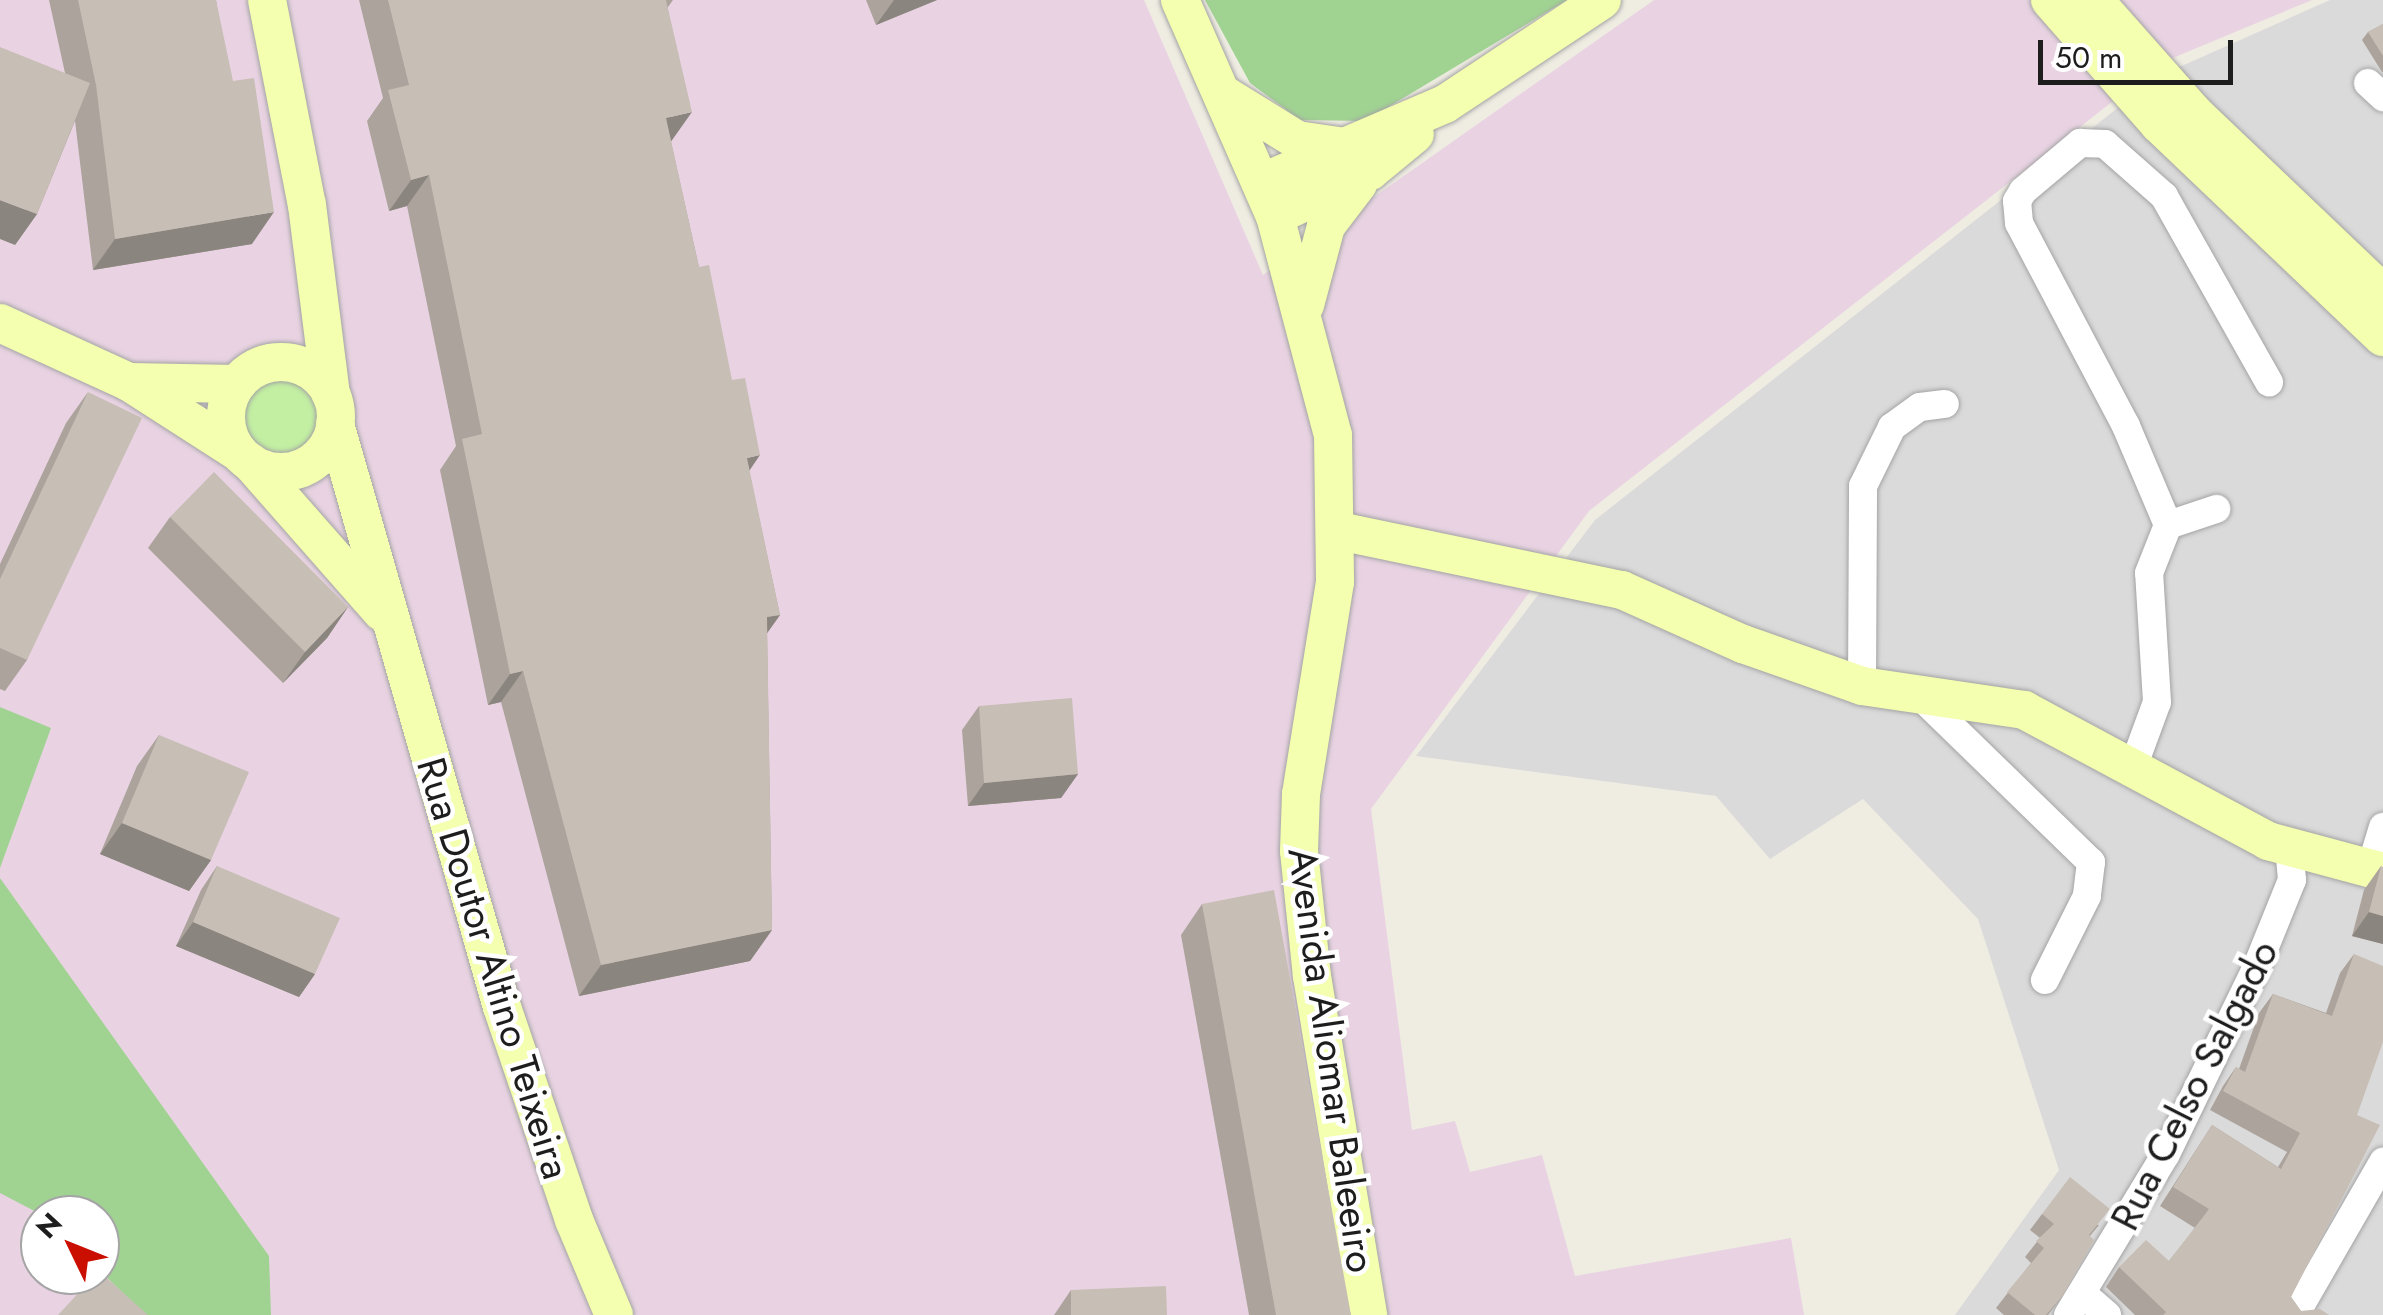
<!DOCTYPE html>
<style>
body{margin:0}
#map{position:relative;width:2383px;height:1315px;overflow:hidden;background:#efece2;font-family:Jost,sans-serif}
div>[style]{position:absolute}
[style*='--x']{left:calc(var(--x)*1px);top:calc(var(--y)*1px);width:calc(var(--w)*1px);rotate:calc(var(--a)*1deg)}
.residential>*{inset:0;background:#dbdada}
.industrial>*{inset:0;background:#e9d3e3}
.grass>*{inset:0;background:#c2efa2}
.round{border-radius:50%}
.forest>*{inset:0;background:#a0d392}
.roads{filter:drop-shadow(0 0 2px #a4a4a4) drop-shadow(0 0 2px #a4a4a4)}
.street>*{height:28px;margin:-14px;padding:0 14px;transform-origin:14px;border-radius:14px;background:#fff}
.secondary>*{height:38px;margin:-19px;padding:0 19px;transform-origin:19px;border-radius:19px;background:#f5ffb0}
.secondary>.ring{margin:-19px;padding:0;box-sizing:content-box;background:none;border:38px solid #f5ffb0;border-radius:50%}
.wall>*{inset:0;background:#aba39c}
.shaded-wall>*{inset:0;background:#8b857f}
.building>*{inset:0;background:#c7beb5}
span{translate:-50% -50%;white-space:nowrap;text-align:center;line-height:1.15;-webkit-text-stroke:9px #fff;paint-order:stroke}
.street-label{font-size:40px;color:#1d1d1d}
.north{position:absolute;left:20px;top:1195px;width:100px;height:100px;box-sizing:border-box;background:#fff;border:2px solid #a5a5a5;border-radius:50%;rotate:313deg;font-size:28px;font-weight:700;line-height:40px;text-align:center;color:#1d1d1d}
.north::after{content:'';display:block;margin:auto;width:35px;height:45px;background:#ca0f00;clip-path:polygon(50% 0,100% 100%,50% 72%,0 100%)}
.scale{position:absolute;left:2038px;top:40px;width:195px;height:45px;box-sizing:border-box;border:5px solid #1d1d1d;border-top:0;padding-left:12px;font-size:30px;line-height:35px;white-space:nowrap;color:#1d1d1d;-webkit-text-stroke:8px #fff;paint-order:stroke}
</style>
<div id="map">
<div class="residential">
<div style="clip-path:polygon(2330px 0,2383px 0,2383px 1315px,1955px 1315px,2059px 1170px,1978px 919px,1863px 799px,1770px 859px,1716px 796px,1416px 756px,1595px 520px,2157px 77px)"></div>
</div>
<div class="industrial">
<div style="clip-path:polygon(evenodd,0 0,1144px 0,1263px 275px,1654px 0,2312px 0,2163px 62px,1589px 511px,1371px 809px,1412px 1130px,1455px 1121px,1470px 1172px,1542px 1155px,1575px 1276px,1791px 1238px,1804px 1315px,0 1315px,0 0,40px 1215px,100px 1215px,100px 1275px,40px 1275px,40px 1215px)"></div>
</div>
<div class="grass">
<div class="round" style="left:244px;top:377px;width:76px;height:76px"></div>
</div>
<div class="forest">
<div style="clip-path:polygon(1205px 0,1567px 0,1365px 121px,1300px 120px,1250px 83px)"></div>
<div style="clip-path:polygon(0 707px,51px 728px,0 868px)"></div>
<div style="clip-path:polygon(0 878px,269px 1256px,271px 1315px,146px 1315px,100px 1271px,100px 1215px,42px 1215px,0 1193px)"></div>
</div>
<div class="roads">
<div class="street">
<div style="--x:2368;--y:83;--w:21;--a:43"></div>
<div style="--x:2168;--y:525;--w:108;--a:-113"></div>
<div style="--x:2126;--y:426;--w:229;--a:-117.8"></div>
<div style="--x:2019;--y:223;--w:22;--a:-95"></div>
<div style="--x:2017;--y:201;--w:12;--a:-59"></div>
<div style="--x:2023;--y:191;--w:75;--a:-40.1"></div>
<div style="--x:2080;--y:143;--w:25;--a:2"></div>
<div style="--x:2105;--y:144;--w:79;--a:41.4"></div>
<div style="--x:2164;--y:196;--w:214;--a:60.6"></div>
<div style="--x:1862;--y:686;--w:200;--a:-89.7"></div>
<div style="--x:1863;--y:486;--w:66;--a:-63.8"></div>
<div style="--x:1892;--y:427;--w:34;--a:-36"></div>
<div style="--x:1920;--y:407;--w:25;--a:-7"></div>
<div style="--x:1919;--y:695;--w:240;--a:44.2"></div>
<div style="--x:2091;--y:862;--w:34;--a:97"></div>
<div style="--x:2087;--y:896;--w:94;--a:116.6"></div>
<div style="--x:2132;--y:770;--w:72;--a:-69.8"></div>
<div style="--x:2157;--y:702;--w:129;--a:-93.5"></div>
<div style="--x:2149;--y:573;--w:52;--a:-68.4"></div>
<div style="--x:2168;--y:525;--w:51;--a:-18.4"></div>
<div style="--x:2370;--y:870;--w:45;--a:-73.2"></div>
<div style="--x:2083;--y:1294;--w:32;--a:41"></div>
<div style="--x:2068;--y:1315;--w:188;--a:-58.7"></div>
<div style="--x:2166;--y:1154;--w:206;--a:-64.1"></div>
<div style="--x:2256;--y:969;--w:96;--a:-68"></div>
<div style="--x:2292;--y:880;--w:35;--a:-95"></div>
<div style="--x:2295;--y:1315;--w:177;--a:-60.1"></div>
</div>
<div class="secondary">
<div style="--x:267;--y:0;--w:209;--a:79"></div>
<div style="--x:307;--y:205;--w:191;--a:82.8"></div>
<div style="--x:1180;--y:0;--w:236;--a:66.3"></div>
<div style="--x:1275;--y:216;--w:227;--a:75.2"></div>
<div style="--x:1333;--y:435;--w:147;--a:89.2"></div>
<div style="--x:1335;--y:582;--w:215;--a:99.1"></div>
<div style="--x:1301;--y:794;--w:57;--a:92"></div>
<div style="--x:1299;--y:851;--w:126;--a:84.1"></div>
<div style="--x:1312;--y:976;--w:344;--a:80.6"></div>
<div style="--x:2050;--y:0;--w:165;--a:48.7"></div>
<div style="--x:2159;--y:124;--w:309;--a:43.6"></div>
<div style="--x:2094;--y:0;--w:152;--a:48.5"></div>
<div style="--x:2195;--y:114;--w:260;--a:43.6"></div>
<div style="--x:1226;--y:96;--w:84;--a:31.8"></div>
<div style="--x:1297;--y:140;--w:56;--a:8.3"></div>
<div style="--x:1263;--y:182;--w:198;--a:-23.2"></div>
<div style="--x:1445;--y:104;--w:188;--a:-33.5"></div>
<div style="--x:1275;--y:216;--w:105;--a:-25.3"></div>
<div style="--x:1370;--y:171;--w:58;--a:-39.4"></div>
<div style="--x:1305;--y:305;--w:82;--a:-75.1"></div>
<div style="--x:1326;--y:226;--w:53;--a:-52.7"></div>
<div style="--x:0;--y:323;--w:142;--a:24.6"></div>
<div style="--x:129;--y:382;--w:130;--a:32.7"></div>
<div class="ring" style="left:226px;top:362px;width:72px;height:72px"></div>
<div style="--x:129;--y:382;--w:108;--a:1.1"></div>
<div style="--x:335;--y:424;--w:606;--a:74.02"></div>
<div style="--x:502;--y:1007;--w:225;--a:71.3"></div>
<div style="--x:574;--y:1220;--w:103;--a:67.2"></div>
<div style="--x:250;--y:462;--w:200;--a:48.7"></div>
<div style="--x:1339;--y:531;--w:289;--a:11.8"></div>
<div style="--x:1622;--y:590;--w:133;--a:24.1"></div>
<div style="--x:1743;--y:644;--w:126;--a:19.4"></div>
<div style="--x:1862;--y:686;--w:164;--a:8.4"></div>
<div style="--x:2024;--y:710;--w:277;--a:28.2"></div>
<div style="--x:2268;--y:841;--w:119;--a:15.1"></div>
</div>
</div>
<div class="wall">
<div style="clip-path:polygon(49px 0,216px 0,252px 244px,93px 270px,75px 121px,37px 214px,15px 245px,65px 73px)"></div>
<div style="clip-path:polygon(359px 0,673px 0,668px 7px,671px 142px,699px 267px,749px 471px,780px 615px,767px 633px,772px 930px,750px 961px,579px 996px,501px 702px,488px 705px,440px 470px,456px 446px,407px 206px,389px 211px,367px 121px,383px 98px)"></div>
<div style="clip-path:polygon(866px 0,937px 0,876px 25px)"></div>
<div style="clip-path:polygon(2383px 24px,2383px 72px,2382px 72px,2362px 40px,2368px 32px)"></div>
<div style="clip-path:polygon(88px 392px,27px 660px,5px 691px,0 689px,0 564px,66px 423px)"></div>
<div style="clip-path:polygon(170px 517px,348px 607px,327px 638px,283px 683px,148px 548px)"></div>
<div style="clip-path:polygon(979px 706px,1078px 774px,1061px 798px,968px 806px,962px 730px)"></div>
<div style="clip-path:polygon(159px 735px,211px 860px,189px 891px,100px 854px,137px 766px)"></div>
<div style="clip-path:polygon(217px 866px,315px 974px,299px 997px,176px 946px,201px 890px)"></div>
<div style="clip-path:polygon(2381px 866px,2383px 944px,2352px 936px,2364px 890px)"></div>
<div style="clip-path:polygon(1202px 904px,1351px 1315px,1249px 1315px,1181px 935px)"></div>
<div style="clip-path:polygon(2354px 954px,2291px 1297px,2301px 1311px,2329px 1315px,2135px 1315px,2106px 1287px,2119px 1267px,2169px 1261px,2195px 1228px,2160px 1206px,2212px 1125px,2278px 1167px,2287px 1152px,2210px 1110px,2223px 1086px,2236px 1067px,2239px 1069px,2259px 1013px,2273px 994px,2326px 1013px,2340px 973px)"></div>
<div style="clip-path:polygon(2042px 1214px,2099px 1225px,2090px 1236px,2063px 1295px,2048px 1315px,2004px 1315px,1996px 1308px,2031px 1263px,2025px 1257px,2040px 1238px,2030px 1230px)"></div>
<div style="clip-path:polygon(1071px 1290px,1167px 1315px,1054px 1315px)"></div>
</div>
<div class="shaded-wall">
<div style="clip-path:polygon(894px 0,937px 0,876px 25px)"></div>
<div style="clip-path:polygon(692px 112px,670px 143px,666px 118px)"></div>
<div style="clip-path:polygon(429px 175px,407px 206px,389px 211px,411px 180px)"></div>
<div style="clip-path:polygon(0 200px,37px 214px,15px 245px,0 239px)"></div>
<div style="clip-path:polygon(274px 212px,252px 244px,93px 270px,115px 239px)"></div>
<div style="clip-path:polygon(760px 455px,739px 486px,747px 458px)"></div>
<div style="clip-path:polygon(348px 607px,327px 638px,283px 683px,305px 652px)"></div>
<div style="clip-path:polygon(780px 615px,758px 646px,767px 617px)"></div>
<div style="clip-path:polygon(523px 671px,501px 702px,488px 705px,510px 674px)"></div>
<div style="clip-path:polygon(1078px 774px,1061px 798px,968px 806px,984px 783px)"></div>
<div style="clip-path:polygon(122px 823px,211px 860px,189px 891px,100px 854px)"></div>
<div style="clip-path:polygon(2369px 912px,2383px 916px,2383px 944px,2352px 936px)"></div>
<div style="clip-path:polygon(193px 922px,315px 974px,299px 997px,176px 946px)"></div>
<div style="clip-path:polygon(772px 930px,750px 961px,579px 996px,601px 965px)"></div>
</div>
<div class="building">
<div style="clip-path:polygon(78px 0,216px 0,233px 81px,254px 78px,274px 212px,115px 239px,96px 85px)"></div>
<div style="clip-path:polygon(388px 0,666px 0,692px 112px,666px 118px,699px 267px,709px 265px,732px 380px,745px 378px,760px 455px,747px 458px,780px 615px,767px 617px,772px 930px,601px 965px,523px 671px,510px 674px,462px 439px,482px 434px,429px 175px,411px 180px,388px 90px,409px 85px)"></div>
<div style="clip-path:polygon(2383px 24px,2383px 56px,2368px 32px)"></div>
<div style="clip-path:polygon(0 47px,90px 83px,37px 214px,0 200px)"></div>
<div style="clip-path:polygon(88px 392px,142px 418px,27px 660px,0 648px,0 579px)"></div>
<div style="clip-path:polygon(214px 472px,348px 607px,305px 652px,170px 517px)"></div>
<div style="clip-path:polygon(1072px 698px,1078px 774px,984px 783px,979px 706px)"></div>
<div style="clip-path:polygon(159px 735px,249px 772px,211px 860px,122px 823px)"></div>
<div style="clip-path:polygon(217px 866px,340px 918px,315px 974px,193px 922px)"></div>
<div style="clip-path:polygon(2381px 866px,2383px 867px,2383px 916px,2369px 912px)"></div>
<div style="clip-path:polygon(1274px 890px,1351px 1315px,1276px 1315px,1202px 904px)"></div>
<div style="clip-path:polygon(2354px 954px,2383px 966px,2383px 1042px,2357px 1115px,2380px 1125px,2291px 1297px,2301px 1311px,2320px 1309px,2329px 1315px,2163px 1315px,2166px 1312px,2119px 1267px,2146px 1240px,2169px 1261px,2209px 1209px,2173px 1187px,2212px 1125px,2281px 1169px,2300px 1133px,2223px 1091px,2236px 1067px,2245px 1072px,2273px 994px,2332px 1016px)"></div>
<div style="clip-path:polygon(2070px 1177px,2110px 1209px,2089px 1235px,2094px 1240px,2063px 1295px,2046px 1315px,2035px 1315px,2007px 1292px,2044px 1248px,2036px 1241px,2054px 1224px,2042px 1214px)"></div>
<div style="clip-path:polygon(100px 1272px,148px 1315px,58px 1315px,95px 1275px,100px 1275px)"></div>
<div style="clip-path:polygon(1166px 1286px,1167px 1315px,1071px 1315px,1071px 1290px)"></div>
</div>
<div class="street-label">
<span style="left:494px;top:968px;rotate:73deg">Rua Doutor Altino Teixeira</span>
<span style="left:1332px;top:1060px;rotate:82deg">Avenida Aliomar Baleeiro</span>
<span style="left:2194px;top:1085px;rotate:-63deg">Rua Celso Salgado</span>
</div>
<div class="north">N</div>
<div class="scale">50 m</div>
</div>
